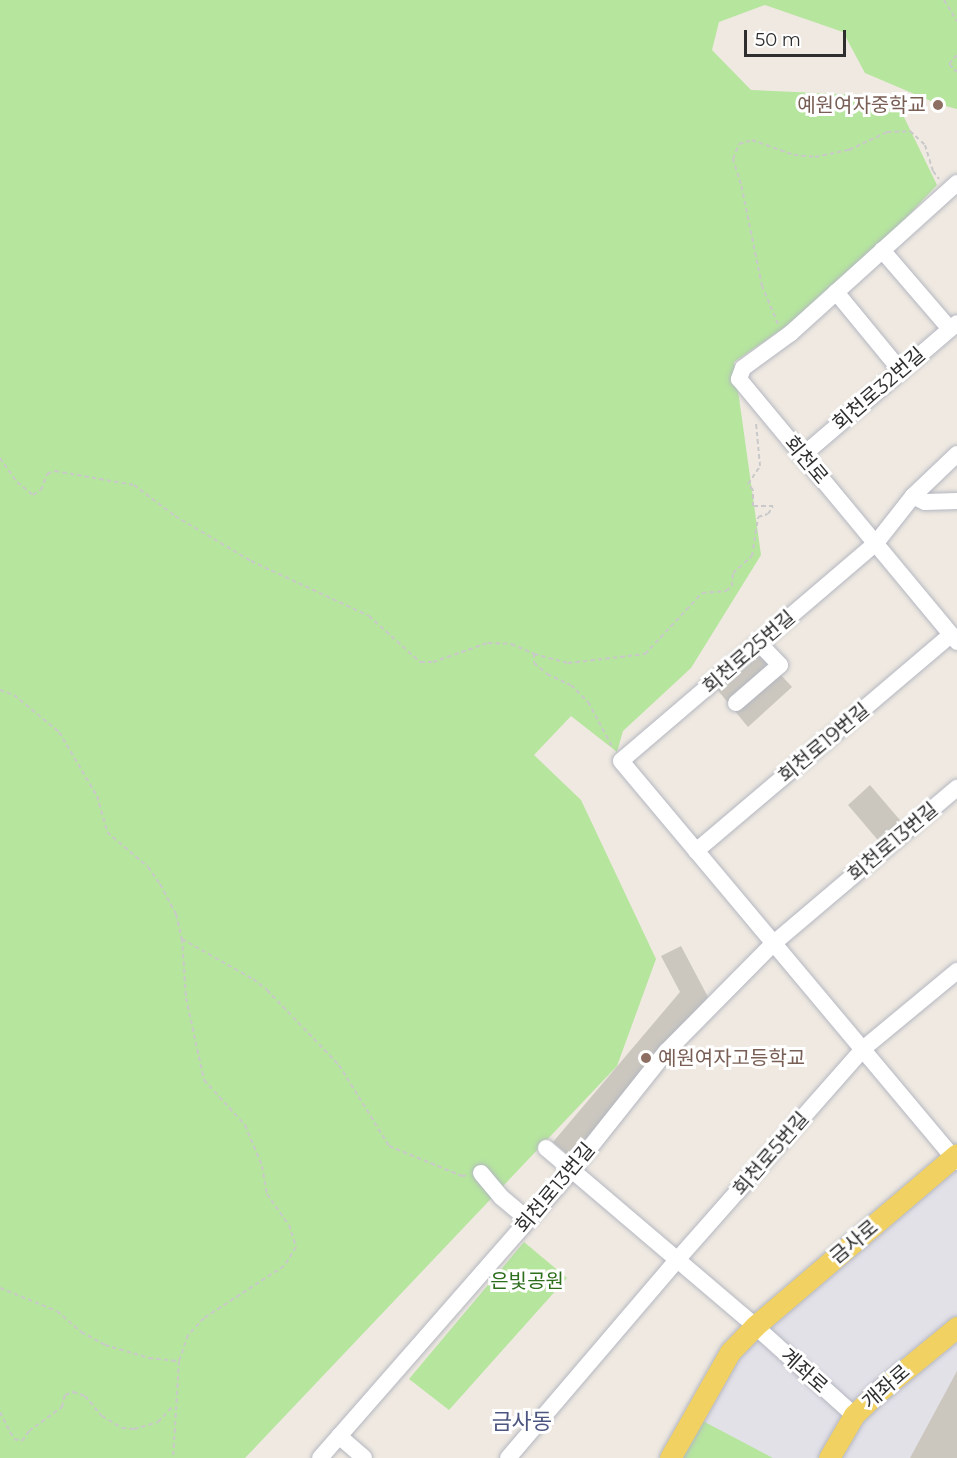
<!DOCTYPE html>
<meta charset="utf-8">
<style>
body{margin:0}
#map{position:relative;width:957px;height:1458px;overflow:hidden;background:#efe9e1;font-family:Montserrat,"Noto Sans KR",sans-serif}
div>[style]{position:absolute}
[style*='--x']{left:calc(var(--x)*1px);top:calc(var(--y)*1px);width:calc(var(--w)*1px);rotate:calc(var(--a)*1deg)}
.industrial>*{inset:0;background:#e3e1e8}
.green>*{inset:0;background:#b6e59e}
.building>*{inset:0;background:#cbc7bf}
.path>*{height:2px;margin-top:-1px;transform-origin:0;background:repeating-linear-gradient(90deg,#c9c9c9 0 4.5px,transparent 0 7.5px)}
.roads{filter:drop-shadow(0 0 2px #b4b7c1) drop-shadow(0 0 2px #b4b7c1)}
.minor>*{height:16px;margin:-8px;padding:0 8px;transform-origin:8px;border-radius:8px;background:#fff}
.major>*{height:21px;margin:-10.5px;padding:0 10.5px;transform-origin:10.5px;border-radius:10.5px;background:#f2d163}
.dots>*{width:16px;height:16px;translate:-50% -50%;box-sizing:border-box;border:3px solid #fff;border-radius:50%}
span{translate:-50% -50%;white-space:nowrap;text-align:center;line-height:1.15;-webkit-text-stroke:6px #fff;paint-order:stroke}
.education-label{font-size:20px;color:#785e54}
.right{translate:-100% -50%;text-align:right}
.left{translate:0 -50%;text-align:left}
.street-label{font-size:20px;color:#2e2e2e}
.park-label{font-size:20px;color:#2c6e1b}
.quarter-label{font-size:22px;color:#4d5680}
.scale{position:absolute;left:744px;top:30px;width:102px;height:27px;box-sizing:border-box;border:3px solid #2e2e2e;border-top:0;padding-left:8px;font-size:18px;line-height:21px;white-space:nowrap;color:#2e2e2e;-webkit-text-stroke:4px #fff;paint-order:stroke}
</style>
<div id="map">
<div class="industrial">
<div style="clip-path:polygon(957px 1166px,957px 1458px,680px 1458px,717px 1388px,761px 1331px)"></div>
</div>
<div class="green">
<div style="clip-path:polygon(0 0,957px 0,957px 109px,938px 104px,865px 73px,843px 32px,765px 5px,719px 22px,712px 50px,751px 90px,861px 95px,902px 113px,937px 185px,836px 292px,734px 362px,761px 555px,691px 668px,623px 731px,617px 752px,571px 716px,534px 755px,581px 800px,656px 959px,617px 1066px,245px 1458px,0 1458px)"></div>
<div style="clip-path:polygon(524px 1242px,567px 1278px,449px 1410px,409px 1379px)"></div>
<div style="clip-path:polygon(701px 1420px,773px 1458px,679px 1458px)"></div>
</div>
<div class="building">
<div style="clip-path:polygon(758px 650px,792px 687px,748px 727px,715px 687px)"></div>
<div style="clip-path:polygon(870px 785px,905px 826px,882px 845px,848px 805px)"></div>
<div style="clip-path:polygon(681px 946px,708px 997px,572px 1158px,553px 1142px,680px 992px,661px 956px)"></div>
<div style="clip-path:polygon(957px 1371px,957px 1458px,910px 1458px)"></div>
</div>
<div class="path">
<div style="--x:944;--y:0;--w:25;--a:58"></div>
<div style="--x:957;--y:55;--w:12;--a:132"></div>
<div style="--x:949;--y:64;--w:11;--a:45"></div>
<div style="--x:778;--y:324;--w:41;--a:-112.8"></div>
<div style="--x:762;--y:286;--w:104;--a:-101.6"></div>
<div style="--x:741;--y:184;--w:26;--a:-108"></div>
<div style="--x:733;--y:159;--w:16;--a:-68"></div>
<div style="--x:739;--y:144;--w:14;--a:-17"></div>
<div style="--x:752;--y:140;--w:45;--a:19.7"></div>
<div style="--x:794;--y:155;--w:21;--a:5"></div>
<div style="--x:815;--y:157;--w:35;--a:-12"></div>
<div style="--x:849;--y:150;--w:42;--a:-25.3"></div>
<div style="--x:887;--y:132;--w:23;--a:-2"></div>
<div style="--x:910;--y:131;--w:21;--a:43"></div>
<div style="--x:925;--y:145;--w:27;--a:73"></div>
<div style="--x:933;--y:171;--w:10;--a:53"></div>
<div style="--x:0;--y:458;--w:29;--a:55"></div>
<div style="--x:17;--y:482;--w:21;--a:39"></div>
<div style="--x:33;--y:495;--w:9;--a:-32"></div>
<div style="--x:41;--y:490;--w:17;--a:-69"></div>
<div style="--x:47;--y:474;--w:9;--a:-21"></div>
<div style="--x:55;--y:471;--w:80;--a:10"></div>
<div style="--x:134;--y:485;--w:51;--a:37.1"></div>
<div style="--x:175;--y:516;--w:88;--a:30.6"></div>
<div style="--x:251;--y:561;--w:130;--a:25"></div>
<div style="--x:369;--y:616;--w:69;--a:42"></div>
<div style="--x:420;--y:662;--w:13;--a:0"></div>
<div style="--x:433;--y:662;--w:58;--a:-19.1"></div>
<div style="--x:488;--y:643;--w:23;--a:2"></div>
<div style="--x:511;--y:644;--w:25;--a:23"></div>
<div style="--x:534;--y:654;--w:9;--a:90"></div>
<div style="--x:534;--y:663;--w:17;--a:40"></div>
<div style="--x:547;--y:674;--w:26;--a:25"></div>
<div style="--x:571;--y:685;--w:24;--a:45"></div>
<div style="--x:588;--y:702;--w:52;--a:61.5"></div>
<div style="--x:534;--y:654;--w:35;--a:15"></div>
<div style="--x:568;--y:663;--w:78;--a:-6.7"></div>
<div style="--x:645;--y:654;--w:83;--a:-46.9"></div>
<div style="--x:702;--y:593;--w:24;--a:-5"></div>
<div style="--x:726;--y:591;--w:8;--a:-40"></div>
<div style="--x:732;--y:586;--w:13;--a:-86"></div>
<div style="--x:733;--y:573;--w:25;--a:-42"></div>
<div style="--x:752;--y:556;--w:39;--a:-81"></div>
<div style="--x:758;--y:517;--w:10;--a:-17"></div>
<div style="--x:768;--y:514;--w:9;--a:-58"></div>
<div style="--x:773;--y:506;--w:20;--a:180"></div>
<div style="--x:753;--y:506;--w:16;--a:-90"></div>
<div style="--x:753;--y:490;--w:8;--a:-130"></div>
<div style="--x:748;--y:484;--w:22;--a:-56"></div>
<div style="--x:760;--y:466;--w:43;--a:-95.3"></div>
<div style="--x:0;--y:690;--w:15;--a:20"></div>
<div style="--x:14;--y:695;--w:58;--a:39.4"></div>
<div style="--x:59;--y:732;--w:74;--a:59.3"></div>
<div style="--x:97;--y:796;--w:37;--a:74"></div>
<div style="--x:107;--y:832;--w:54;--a:40.5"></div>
<div style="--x:148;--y:867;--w:21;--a:55"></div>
<div style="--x:160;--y:884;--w:34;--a:62"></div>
<div style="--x:176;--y:914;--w:26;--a:77"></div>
<div style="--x:182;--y:939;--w:59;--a:86.1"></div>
<div style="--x:186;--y:998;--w:84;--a:77.6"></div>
<div style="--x:204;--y:1080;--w:61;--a:47.7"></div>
<div style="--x:245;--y:1125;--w:44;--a:67.5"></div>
<div style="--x:262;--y:1166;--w:28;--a:80"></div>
<div style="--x:267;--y:1194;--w:38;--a:55"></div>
<div style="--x:289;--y:1225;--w:23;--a:72"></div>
<div style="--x:296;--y:1247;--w:22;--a:122"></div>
<div style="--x:284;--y:1266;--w:95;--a:147"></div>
<div style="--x:204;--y:1318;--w:23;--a:133"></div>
<div style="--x:188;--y:1335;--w:28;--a:109"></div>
<div style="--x:179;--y:1361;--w:97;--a:93.5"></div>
<div style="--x:182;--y:939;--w:81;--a:29.4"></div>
<div style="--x:253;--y:979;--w:18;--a:38"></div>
<div style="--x:267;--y:990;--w:104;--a:46.2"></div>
<div style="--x:339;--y:1065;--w:95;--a:58.3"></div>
<div style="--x:389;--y:1146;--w:79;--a:22.3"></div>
<div style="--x:462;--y:1176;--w:6;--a:-9"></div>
<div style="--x:0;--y:1288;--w:61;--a:22"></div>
<div style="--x:57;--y:1311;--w:32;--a:41"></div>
<div style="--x:81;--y:1332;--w:27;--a:28"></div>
<div style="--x:105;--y:1345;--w:46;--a:16.5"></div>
<div style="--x:149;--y:1358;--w:30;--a:6"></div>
<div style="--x:0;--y:1412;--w:30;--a:63"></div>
<div style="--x:14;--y:1439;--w:8;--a:14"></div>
<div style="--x:22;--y:1441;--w:12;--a:-55"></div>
<div style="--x:29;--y:1431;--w:41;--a:-36"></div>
<div style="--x:62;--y:1407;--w:12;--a:-76"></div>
<div style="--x:65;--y:1395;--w:9;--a:-21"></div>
<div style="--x:73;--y:1392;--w:13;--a:18"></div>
<div style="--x:85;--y:1396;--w:26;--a:50"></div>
<div style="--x:102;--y:1416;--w:23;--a:31"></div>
<div style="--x:122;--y:1428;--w:12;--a:5"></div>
<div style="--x:134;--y:1429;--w:25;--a:-16"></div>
<div style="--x:158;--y:1422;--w:22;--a:-47"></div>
</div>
<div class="roads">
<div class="minor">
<div style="--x:957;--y:183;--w:224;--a:137.9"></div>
<div style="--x:791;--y:333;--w:59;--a:143.9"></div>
<div style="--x:743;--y:368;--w:12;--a:110"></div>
<div style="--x:739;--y:379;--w:342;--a:50.3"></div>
<div style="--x:882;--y:250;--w:104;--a:49.3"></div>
<div style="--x:836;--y:292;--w:101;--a:50.6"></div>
<div style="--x:957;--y:454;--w:61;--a:136.3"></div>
<div style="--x:913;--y:496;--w:60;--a:128.2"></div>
<div style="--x:876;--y:543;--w:335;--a:139.5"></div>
<div style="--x:621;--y:761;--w:523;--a:50.04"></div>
<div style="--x:802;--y:456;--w:204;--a:-40.6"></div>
<div style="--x:913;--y:496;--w:13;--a:27"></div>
<div style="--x:925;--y:502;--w:32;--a:-2"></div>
<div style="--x:736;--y:703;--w:58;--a:-40.8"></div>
<div style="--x:780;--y:665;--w:30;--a:-134"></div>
<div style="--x:696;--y:851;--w:334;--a:-40.3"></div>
<div style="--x:546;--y:1148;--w:275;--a:40.4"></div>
<div style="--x:755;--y:1326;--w:133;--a:42"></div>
<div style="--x:481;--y:1173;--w:31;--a:50"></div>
<div style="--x:501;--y:1197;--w:35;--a:40"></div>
<div style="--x:339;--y:1436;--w:33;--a:41"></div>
<div style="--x:320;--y:1458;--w:383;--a:-48.8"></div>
<div style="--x:572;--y:1170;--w:151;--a:-51.5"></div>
<div style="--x:666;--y:1052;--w:153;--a:-45.3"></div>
<div style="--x:774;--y:943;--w:240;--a:-40.3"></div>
<div style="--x:508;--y:1458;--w:260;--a:-49.5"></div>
<div style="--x:677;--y:1260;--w:283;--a:-48.6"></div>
<div style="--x:864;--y:1048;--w:121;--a:-39.6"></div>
</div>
<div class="major">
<div style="--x:670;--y:1458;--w:122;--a:-60.5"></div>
<div style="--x:730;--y:1352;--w:36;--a:-46"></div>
<div style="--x:755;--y:1326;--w:265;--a:-40.4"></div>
<div style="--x:829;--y:1458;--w:50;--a:-59.8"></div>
<div style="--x:854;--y:1415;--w:32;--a:-44"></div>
<div style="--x:877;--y:1393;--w:104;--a:-39.5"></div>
</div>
</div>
<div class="dots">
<div style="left:938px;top:105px;background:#8d6e63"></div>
<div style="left:646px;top:1058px;background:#8d6e63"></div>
</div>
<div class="education-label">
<span class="right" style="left:926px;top:105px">예원여자중학교</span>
<span class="left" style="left:658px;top:1058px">예원여자고등학교</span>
</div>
<div class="street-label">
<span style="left:879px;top:389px;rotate:-41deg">회천로32번길</span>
<span style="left:806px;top:460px;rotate:50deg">회천로</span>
<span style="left:749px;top:652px;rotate:-41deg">회천로25번길</span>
<span style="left:824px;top:743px;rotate:-40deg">회천로19번길</span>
<span style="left:893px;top:842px;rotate:-40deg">회천로13번길</span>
<span style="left:771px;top:1154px;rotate:-49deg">회천로5번길</span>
<span style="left:555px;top:1188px;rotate:-50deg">회천로13번길</span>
<span style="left:854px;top:1242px;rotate:-40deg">금사로</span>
<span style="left:804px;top:1371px;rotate:42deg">계좌로</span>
<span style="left:886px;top:1387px;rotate:-41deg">개좌로</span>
</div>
<div class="park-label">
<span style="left:527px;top:1281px">은빛공원</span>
</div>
<div class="quarter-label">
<span style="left:522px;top:1422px">금사동</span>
</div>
<div class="scale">50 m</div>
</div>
